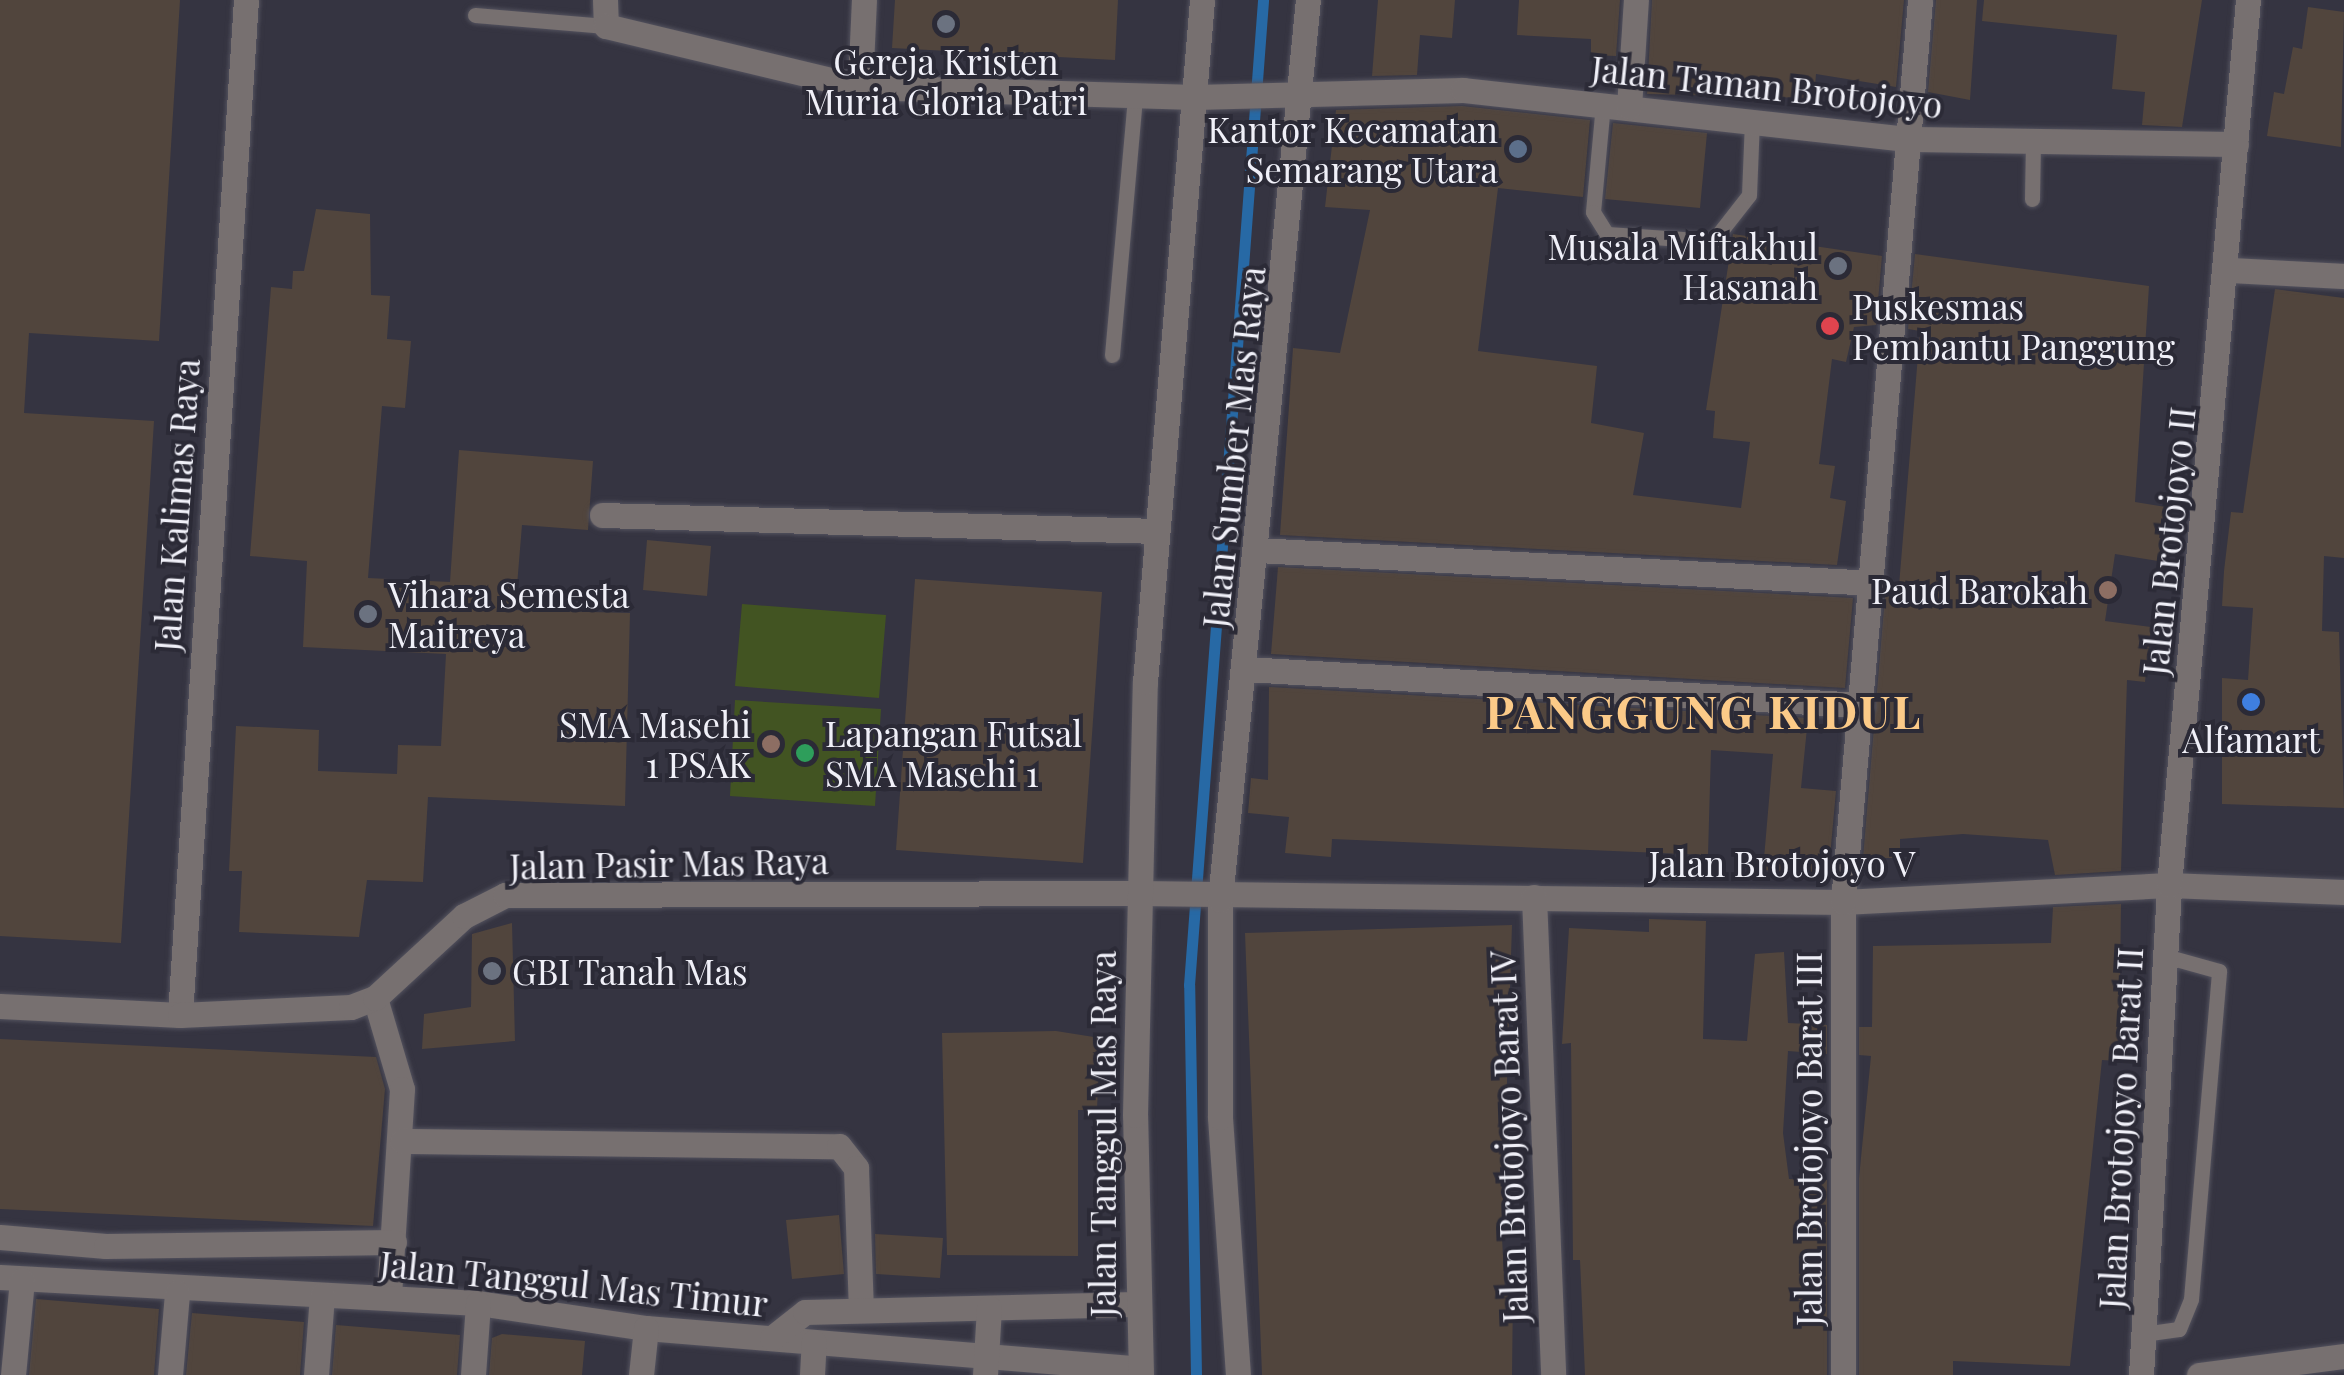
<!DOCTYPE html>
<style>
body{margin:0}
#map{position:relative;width:2344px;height:1375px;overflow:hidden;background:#353441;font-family:"Playfair Display",serif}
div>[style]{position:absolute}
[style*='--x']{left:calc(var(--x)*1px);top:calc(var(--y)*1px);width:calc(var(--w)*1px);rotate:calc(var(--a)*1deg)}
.green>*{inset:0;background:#425422}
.stream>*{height:11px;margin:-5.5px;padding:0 5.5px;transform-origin:5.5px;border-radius:5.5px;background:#2769a5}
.building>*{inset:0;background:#51453d}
.roads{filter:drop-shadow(0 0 2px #53525e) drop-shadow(0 0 2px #53525e)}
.service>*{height:15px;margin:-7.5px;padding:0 7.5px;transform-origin:7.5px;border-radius:7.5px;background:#777070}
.minor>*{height:25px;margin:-12.5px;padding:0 12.5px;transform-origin:12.5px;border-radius:12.5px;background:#777070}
.tertiary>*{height:25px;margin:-12.5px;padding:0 12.5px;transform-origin:12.5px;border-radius:12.5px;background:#777070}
.dots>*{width:28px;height:28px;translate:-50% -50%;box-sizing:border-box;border:5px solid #2b2a36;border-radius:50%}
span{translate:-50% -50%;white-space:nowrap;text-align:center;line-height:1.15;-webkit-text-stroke:8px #2b2a36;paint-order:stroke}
.poi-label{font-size:35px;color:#f0f0f8}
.right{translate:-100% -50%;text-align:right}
.left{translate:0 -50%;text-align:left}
.street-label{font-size:35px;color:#f0f0f8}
.district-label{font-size:45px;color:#fbca88;font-weight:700;letter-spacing:2.5px}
</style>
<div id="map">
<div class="green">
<div style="clip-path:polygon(742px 604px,886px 615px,879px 698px,735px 686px)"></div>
<div style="clip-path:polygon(735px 700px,881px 709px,875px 806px,730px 796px)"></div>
</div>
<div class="stream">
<div style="--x:1196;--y:1375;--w:390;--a:-91"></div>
<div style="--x:1189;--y:985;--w:988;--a:-85.7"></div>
</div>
<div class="building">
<div style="clip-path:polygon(0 0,180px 0,159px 341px,29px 333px,24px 413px,154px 421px,121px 943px,0 936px)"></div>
<div style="clip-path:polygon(895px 0,1118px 0,1115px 60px,892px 48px)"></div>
<div style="clip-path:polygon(1378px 0,1455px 0,1452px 38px,1420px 35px,1417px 75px,1372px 76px)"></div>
<div style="clip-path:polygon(1519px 0,1620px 0,1616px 56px,1591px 55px,1591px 39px,1517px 35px)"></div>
<div style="clip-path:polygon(1652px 0,1904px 0,1896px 87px,1816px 74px,1814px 98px,1647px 94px)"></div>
<div style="clip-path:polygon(1936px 0,1977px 0,1970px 100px,1928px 92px)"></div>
<div style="clip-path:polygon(1984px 0,2202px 0,2182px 127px,2142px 125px,2145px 92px,2112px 89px,2117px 35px,1982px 21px)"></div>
<div style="clip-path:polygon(2308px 7px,2344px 12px,2341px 147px,2267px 136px,2274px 92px,2284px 94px,2293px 47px,2302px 49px)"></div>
<div style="clip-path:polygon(1462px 106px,1590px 120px,1583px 197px,1498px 188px,1478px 351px,1597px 366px,1591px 423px,1644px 433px,1633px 495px,1741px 508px,1750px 442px,1713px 438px,1715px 411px,1706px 410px,1733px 234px,1882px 256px,1876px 325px,1854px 327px,1846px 362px,1832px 359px,1819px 464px,1835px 466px,1830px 498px,1846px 501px,1837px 565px,1280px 535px,1293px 348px,1340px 353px,1370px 210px,1325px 207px,1336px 110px)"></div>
<div style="clip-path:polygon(1613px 123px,1707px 133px,1700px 208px,1605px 199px)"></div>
<div style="clip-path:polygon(316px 209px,370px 214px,371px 295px,390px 296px,387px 339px,411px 341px,405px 408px,382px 406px,368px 578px,450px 582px,459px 450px,593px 461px,588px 530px,522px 525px,515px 610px,630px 613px,625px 806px,428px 797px,423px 882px,367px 880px,359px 937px,239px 932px,242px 871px,229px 871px,236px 726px,319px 730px,318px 771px,397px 774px,398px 745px,441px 746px,446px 654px,303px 647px,307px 561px,250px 556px,271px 287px,292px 289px,293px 271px,304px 271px)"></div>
<div style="clip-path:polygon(1915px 254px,2149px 286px,2135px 502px,2172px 508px,2164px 562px,2115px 554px,2105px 621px,2151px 627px,2145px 682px,2127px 680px,2121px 871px,2055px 875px,2048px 840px,1963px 834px,1900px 839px,1900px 858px,1863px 858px,1885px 596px,1898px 598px,1920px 331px,1908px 329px)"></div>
<div style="clip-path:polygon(2275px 289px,2344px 298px,2344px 558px,2324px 556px,2322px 631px,2339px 632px,2344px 808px,2222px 804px,2222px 678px,2248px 680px,2253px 608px,2222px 606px,2224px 571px,2231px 512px,2243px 513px)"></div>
<div style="clip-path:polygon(647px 540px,711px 546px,707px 596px,643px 590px)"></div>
<div style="clip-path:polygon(1278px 567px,1853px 598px,1845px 688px,1271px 654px)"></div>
<div style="clip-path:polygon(915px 579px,1102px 592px,1083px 863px,896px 850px)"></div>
<div style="clip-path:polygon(1269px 687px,1808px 718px,1801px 788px,1836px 791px,1830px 857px,1825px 875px,1763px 870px,1773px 754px,1711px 750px,1708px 855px,1332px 839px,1331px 857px,1285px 853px,1289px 817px,1248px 813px,1251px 778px,1268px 780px)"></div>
<div style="clip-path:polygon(2121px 904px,2119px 1061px,2102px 1060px,2070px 1366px,1953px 1361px,1953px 1375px,1859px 1375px,1859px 1178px,1871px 1056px,1859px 1055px,1859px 1027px,1872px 1027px,1873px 946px,2051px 943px,2053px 907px)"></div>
<div style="clip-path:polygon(1649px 919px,1706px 921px,1703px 1039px,1747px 1041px,1755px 954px,1784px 952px,1788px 1023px,1827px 1025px,1827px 1054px,1788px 1051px,1783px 1133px,1789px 1179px,1827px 1180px,1827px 1375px,1585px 1375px,1580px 1260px,1573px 1260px,1571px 1043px,1562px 1044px,1569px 928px,1649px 932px)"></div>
<div style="clip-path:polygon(512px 923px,515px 1041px,422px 1049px,424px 1014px,471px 1007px,472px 934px)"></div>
<div style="clip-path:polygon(1512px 925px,1502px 1238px,1505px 1291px,1513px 1291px,1512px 1375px,1262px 1375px,1245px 933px)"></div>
<div style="clip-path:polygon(1056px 1031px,1100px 1038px,1097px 1110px,1078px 1110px,1078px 1256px,947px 1255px,942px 1033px)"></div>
<div style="clip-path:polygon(0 1039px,376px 1057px,385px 1089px,373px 1226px,0 1209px)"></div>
<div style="clip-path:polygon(839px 1215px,844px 1274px,792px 1279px,786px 1220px)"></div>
<div style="clip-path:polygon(875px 1234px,943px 1238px,940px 1278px,876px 1274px)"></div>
<div style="clip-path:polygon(36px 1299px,159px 1309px,154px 1375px,29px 1375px)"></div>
<div style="clip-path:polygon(192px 1313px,304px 1322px,300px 1375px,186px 1375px)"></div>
<div style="clip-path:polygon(336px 1325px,460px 1335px,457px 1375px,332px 1375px)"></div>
<div style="clip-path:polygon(502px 1334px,585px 1341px,582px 1375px,489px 1375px,492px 1338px)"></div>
</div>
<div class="roads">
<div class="service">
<div style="--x:475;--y:15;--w:131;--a:4.8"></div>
<div style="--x:1603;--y:104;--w:108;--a:95.3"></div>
<div style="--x:1593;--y:212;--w:26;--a:58"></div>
<div style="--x:1607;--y:234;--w:106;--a:3.8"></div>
<div style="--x:1713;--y:241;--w:58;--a:-52"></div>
<div style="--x:1749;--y:195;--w:74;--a:-87.7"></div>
<div style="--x:2032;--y:199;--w:58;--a:-89"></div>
<div style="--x:1112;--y:355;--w:261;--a:-84.9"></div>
<div style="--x:2143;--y:1334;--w:36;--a:-8"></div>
<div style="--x:2179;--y:1329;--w:32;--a:-68"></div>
<div style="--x:2191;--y:1299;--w:329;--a:-85.1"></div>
<div style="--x:2219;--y:971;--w:56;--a:-164.5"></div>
</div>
<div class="minor">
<div style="--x:605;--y:0;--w:26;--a:88"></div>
<div style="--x:606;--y:26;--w:261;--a:13.5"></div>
<div style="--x:860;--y:87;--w:335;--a:1.7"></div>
<div style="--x:1195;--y:97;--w:268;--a:-1.5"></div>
<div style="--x:1463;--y:90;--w:450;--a:6.3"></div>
<div style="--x:1910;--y:139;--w:326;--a:0.9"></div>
<div style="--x:860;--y:87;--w:87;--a:-87.4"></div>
<div style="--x:1629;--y:107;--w:107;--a:-86.3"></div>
<div style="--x:2229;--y:270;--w:115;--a:3"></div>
<div style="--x:602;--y:515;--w:555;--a:1.65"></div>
<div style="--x:1257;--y:550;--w:618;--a:3.06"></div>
<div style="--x:1245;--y:669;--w:618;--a:3.34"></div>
<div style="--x:1137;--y:893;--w:706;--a:0.73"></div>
<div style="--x:1843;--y:902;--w:326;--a:-3"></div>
<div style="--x:2169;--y:885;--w:175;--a:2.3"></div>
<div style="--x:1534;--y:897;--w:478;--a:87.7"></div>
<div style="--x:375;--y:998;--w:95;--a:73.5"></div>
<div style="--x:402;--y:1089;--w:209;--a:93.6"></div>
<div style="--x:180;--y:1015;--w:1017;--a:-86.28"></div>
<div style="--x:402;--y:1141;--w:437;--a:0.7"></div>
<div style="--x:839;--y:1146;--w:28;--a:52"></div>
<div style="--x:856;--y:1168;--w:141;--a:88"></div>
<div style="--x:0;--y:1237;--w:106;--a:4.9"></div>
<div style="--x:106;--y:1246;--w:288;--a:-0.8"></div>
<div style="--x:0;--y:1277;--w:479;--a:3.1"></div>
<div style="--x:478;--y:1303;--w:170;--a:8.5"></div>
<div style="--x:646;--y:1328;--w:496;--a:4.7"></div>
<div style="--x:772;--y:1338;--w:42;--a:-38.2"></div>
<div style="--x:805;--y:1312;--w:331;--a:-1.4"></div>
<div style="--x:13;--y:1375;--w:95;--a:-84.6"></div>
<div style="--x:170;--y:1375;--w:82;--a:-85.1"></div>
<div style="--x:316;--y:1375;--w:80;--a:-85.7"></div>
<div style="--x:473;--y:1375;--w:72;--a:-86"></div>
<div style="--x:641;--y:1375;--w:47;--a:-83.9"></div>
<div style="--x:812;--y:1375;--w:33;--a:-87"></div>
<div style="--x:985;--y:1375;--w:67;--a:-86.6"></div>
<div style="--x:1843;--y:1375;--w:473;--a:-90"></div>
<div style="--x:1843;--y:902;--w:905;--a:-85.12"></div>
<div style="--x:2141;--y:1375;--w:491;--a:-86.7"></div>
<div style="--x:2169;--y:885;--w:889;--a:-84.9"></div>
<div style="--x:2199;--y:1375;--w:146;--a:-7.5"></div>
</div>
<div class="tertiary">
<div style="--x:0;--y:1006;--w:180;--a:2.9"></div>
<div style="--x:180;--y:1015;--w:171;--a:-2.7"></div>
<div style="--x:351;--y:1007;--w:26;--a:-21"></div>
<div style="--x:375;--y:998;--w:121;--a:-42.7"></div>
<div style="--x:464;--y:916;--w:46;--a:-27.1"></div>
<div style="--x:505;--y:895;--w:632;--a:-0.18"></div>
<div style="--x:1141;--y:1375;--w:260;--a:-91.3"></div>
<div style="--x:1135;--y:1115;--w:433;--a:-88.7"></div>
<div style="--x:1145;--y:682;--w:684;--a:-85.22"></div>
<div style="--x:1238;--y:1375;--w:259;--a:-94"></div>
<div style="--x:1220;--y:1117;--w:217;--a:-90"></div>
<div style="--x:1220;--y:900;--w:904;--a:-84.42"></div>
</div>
</div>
<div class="dots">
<div style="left:946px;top:24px;background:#6b7280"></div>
<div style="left:1518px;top:149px;background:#5c6f8a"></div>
<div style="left:1838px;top:266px;background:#6b7280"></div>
<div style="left:1830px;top:326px;background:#e0444e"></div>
<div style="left:2108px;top:590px;background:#8d6e63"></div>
<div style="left:368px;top:614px;background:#6b7280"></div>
<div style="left:2251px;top:702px;background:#3f7fe0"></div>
<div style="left:771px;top:744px;background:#8d6e63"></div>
<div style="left:805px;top:753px;background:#2e9e5b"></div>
<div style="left:492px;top:971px;background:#6b7280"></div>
</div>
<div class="poi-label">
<span style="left:946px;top:81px">Gereja Kristen<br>Muria Gloria Patri</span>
<span class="right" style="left:1498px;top:149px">Kantor Kecamatan<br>Semarang Utara</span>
<span class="right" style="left:1818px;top:266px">Musala Miftakhul<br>Hasanah</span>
<span class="left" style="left:1852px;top:326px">Puskesmas<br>Pembantu Panggung</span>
<span class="right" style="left:2088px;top:590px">Paud Barokah</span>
<span class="left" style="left:388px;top:614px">Vihara Semesta<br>Maitreya</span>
<span class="right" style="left:751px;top:744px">SMA Masehi<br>1 PSAK</span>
<span class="left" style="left:825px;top:753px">Lapangan Futsal<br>SMA Masehi 1</span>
<span style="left:2251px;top:739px">Alfamart</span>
<span class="left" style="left:512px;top:971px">GBI Tanah Mas</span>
</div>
<div class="street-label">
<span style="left:1767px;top:86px;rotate:6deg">Jalan Taman Brotojoyo</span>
<span style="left:1233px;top:447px;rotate:-84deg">Jalan Sumber Mas Raya</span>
<span style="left:176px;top:505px;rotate:-86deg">Jalan Kalimas Raya</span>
<span style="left:2168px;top:541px;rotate:-84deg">Jalan Brotojoyo II</span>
<span style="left:669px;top:863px;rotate:-1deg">Jalan Pasir Mas Raya</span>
<span style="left:1782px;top:863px">Jalan Brotojoyo V</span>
<span style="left:2120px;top:1128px;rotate:-87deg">Jalan Brotojoyo Barat II</span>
<span style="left:1102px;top:1134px;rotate:-90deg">Jalan Tanggul Mas Raya</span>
<span style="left:1508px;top:1137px;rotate:-92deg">Jalan Brotojoyo Barat IV</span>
<span style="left:1808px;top:1139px;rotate:-90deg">Jalan Brotojoyo Barat III</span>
<span style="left:574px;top:1283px;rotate:6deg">Jalan Tanggul Mas Timur</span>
</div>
<div class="district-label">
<span style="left:1704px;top:711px">PANGGUNG KIDUL</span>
</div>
</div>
